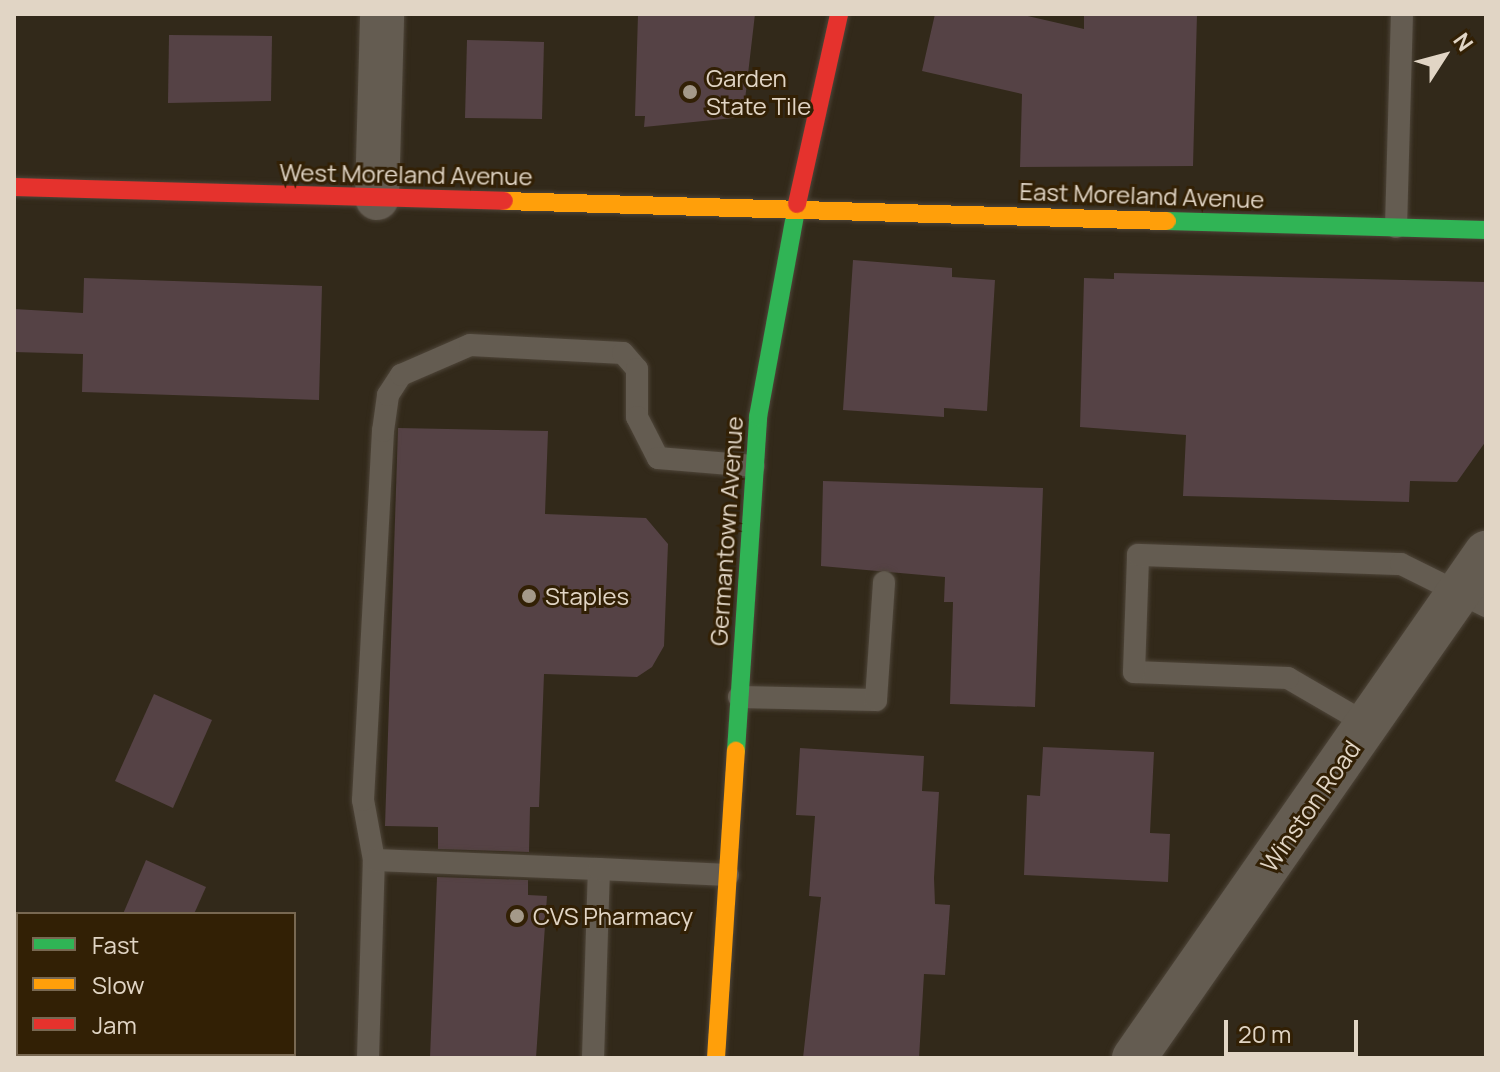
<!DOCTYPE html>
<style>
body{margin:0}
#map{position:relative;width:1500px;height:1072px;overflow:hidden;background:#32291a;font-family:Manrope,sans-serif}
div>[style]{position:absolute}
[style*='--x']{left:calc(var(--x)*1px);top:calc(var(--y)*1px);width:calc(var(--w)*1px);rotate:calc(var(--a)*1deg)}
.building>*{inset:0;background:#554245}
.roads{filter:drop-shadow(0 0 2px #4e4539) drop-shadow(0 0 2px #4e4539)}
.lane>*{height:22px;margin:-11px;padding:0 11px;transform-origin:11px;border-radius:11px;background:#645c51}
.street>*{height:44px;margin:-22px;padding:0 22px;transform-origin:22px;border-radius:22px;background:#645c51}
.fast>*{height:18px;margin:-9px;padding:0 9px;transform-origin:9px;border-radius:9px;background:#30b455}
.slow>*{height:18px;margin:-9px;padding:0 9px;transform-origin:9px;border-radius:9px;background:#ff9f0a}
.jam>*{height:18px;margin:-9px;padding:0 9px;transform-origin:9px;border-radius:9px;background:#e5322d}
.dots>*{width:22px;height:22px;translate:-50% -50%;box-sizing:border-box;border:4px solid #322005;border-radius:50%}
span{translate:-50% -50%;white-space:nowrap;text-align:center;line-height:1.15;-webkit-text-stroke:6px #322005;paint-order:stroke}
.poi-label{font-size:24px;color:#e1d5c5}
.left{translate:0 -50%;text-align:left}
.street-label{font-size:24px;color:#e1d5c5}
.frame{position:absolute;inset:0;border:16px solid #e1d5c5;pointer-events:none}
.legend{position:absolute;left:16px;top:912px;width:280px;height:144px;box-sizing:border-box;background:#322005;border:2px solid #786852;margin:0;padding:10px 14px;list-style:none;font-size:24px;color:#e1d5c5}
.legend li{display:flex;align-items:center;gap:16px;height:40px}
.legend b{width:40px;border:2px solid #786852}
.north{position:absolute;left:1404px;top:16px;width:80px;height:80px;-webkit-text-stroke:6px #322005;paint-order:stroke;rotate:54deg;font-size:22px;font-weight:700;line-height:32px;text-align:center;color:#e1d5c5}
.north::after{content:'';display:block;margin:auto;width:28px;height:36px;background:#e1d5c5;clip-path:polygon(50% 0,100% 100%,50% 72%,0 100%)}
.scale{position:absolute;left:1224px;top:1020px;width:134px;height:36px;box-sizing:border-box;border:4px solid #e1d5c5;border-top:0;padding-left:10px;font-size:24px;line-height:28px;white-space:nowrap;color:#e1d5c5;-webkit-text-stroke:6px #322005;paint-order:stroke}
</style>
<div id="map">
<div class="building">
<div style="clip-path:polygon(638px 14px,755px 14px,743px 117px,644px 127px,645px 116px,635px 116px)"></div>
<div style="clip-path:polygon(935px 14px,1019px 14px,1084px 29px,1084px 14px,1197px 14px,1193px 166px,1020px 167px,1022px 94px,922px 71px)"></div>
<div style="clip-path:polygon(169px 35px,272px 36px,271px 101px,168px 103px)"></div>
<div style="clip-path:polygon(467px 40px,544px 42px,542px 119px,465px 118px)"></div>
<div style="clip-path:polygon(853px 260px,952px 268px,952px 277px,995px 280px,987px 411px,944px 408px,944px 417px,843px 410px)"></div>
<div style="clip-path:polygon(1114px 273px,1486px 282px,1486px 441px,1457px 482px,1410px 481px,1409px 502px,1183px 496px,1186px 435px,1080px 427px,1084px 278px,1114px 279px)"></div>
<div style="clip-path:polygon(84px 278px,322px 286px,319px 400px,82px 392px,83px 354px,14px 352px,14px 309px,83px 313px)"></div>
<div style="clip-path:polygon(398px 428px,548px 431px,545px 514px,646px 518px,668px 544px,664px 646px,652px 667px,637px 677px,544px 674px,539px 807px,530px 807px,529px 852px,438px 849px,438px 827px,385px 826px)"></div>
<div style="clip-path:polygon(823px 481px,1043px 488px,1035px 707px,950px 704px,953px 602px,944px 602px,945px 577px,821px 566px)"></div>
<div style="clip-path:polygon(154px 694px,212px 720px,173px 808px,115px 781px)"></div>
<div style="clip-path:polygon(1043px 747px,1154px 752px,1150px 833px,1170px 834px,1168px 882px,1024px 875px,1027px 795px,1040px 796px)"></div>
<div style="clip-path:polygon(800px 748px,924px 756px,922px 791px,939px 792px,934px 878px,935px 904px,950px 905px,945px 975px,924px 974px,919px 1058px,803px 1058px,821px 897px,809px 896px,815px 816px,796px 815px)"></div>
<div style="clip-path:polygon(146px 860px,206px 887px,194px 914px,123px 914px)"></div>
<div style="clip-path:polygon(437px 877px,528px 880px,528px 895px,547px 896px,536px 1058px,430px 1058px)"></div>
</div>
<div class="roads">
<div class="lane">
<div style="--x:1396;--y:227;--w:213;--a:-88.4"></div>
<div style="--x:739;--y:697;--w:137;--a:1.3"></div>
<div style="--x:876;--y:700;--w:118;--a:-86.1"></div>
<div style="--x:1367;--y:724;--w:91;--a:-149.8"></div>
<div style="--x:1288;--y:678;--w:154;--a:-177.8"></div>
<div style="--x:1134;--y:672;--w:117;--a:-88"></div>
<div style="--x:1138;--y:555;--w:263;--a:2"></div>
<div style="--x:1401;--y:564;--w:95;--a:26.3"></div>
<div style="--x:374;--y:860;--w:61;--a:-100.4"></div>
<div style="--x:363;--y:800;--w:370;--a:-86.9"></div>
<div style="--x:383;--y:431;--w:36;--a:-82"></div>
<div style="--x:388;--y:395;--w:24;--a:-57"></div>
<div style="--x:401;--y:375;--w:75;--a:-23.5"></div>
<div style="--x:470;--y:345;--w:153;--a:3"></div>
<div style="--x:623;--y:353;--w:21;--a:49"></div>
<div style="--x:637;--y:369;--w:48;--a:90"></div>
<div style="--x:637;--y:417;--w:46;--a:62.9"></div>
<div style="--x:658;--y:458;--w:96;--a:4.8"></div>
<div style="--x:368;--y:1058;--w:198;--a:-88.3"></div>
<div style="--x:374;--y:860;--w:225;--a:2.3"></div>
<div style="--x:593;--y:1058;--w:189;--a:-88.2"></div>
<div style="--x:599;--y:869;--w:129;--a:2.7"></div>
</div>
<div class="street">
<div style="--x:377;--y:198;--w:184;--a:-88.4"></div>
<div style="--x:1134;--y:1058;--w:616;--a:-55.12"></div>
</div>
<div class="fast">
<div style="--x:1167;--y:221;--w:319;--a:1.6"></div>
<div style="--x:736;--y:751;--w:335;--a:-86.2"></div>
<div style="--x:758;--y:417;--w:217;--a:-79.6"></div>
</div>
<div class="slow">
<div style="--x:504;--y:201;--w:663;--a:1.73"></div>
<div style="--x:716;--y:1058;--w:308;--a:-86.3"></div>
</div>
<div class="jam">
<div style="--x:14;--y:187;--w:490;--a:1.6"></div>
<div style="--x:797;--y:204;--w:195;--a:-77.5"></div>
</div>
</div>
<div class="dots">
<div style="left:690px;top:92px;background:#a49989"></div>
<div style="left:529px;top:596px;background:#a49989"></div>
<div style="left:517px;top:916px;background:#a49989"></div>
</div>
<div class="poi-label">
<span class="left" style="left:706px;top:92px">Garden<br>State Tile</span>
<span class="left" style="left:545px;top:596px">Staples</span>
<span class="left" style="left:533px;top:916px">CVS Pharmacy</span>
</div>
<div class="street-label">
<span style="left:406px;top:174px;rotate:1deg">West Moreland Avenue</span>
<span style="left:1142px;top:195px;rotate:2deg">East Moreland Avenue</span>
<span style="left:726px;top:531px;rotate:-86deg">Germantown Avenue</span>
<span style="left:1310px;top:806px;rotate:-55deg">Winston Road</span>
</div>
<div class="frame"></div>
<ul class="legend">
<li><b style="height:10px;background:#30b455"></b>Fast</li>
<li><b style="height:10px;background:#ff9f0a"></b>Slow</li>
<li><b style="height:10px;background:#e5322d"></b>Jam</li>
</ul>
<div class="north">N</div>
<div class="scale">20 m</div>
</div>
